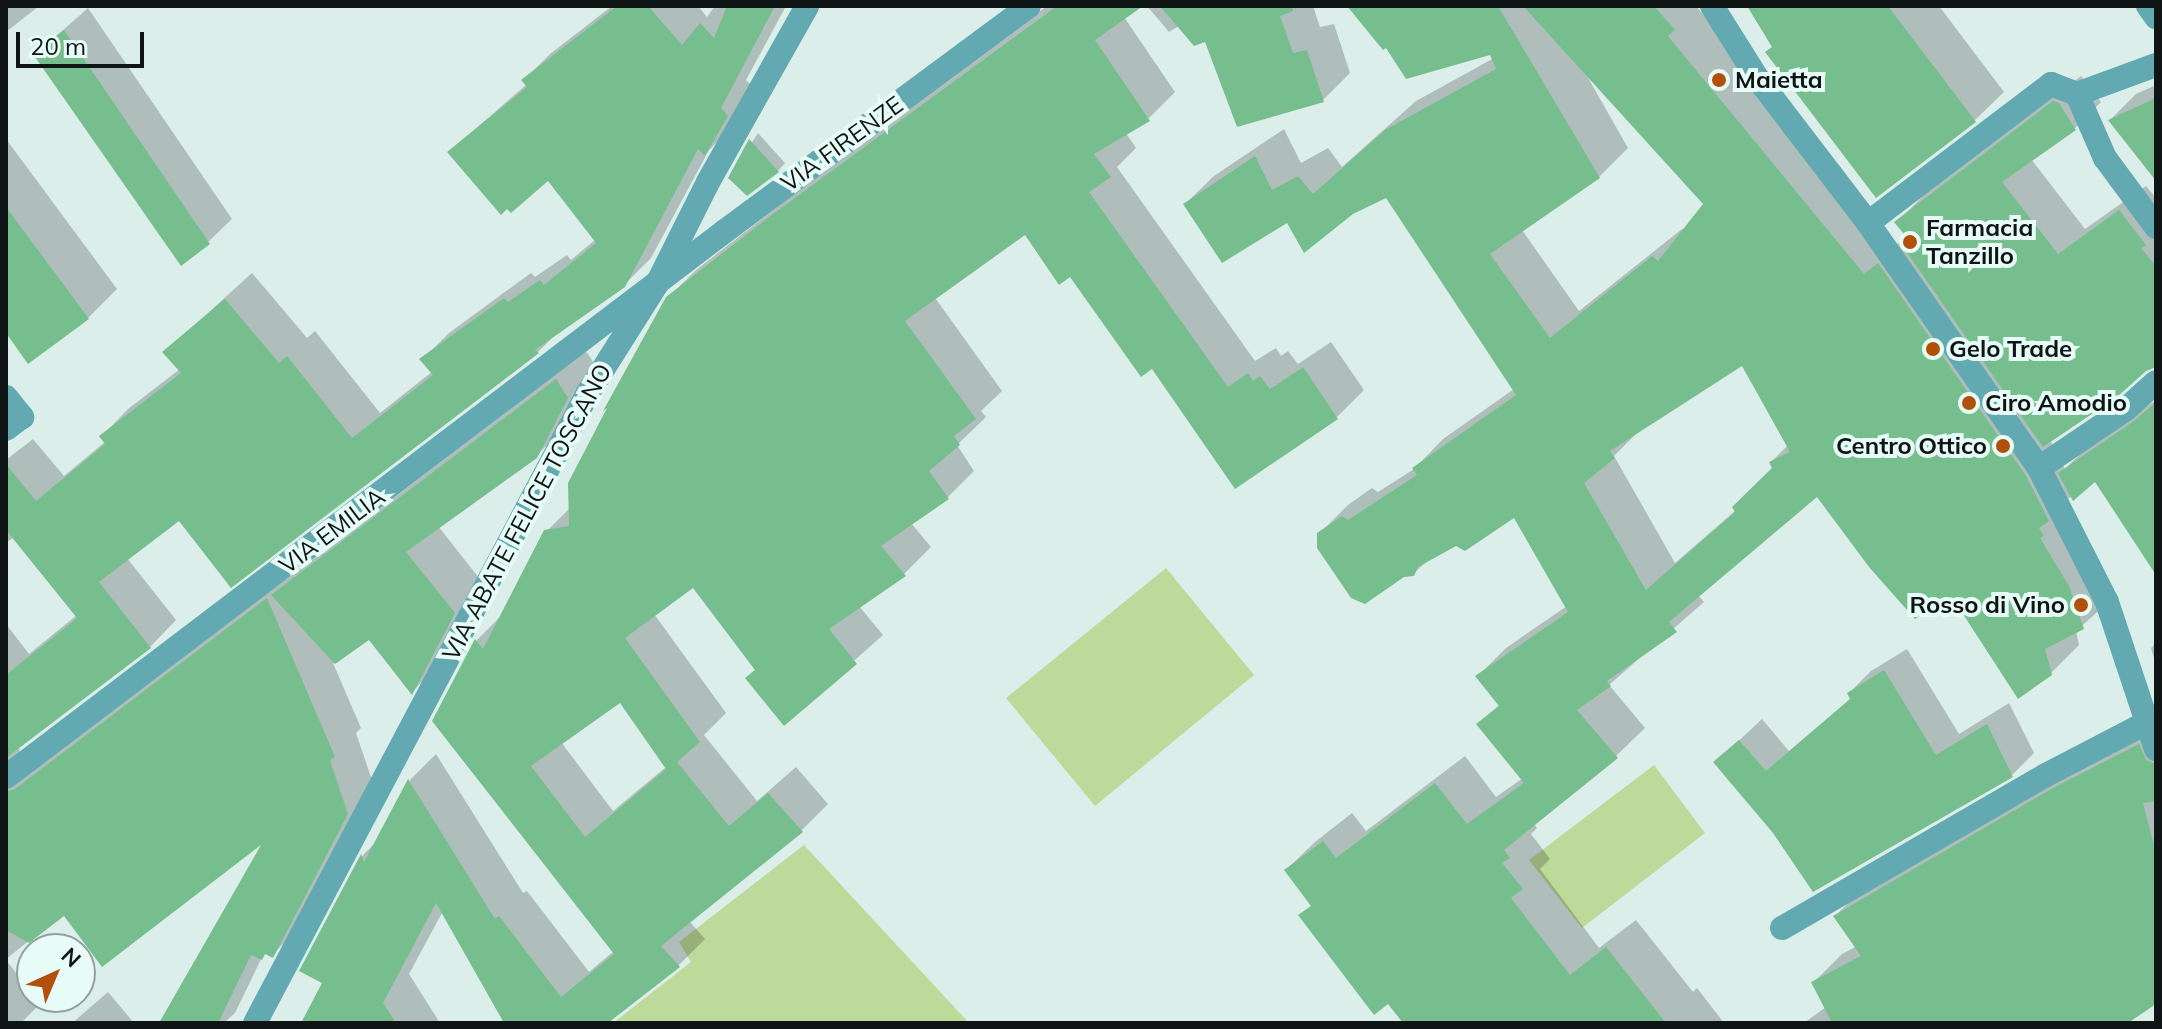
<!DOCTYPE html>
<style>
body{margin:0}
#map{position:relative;width:2162px;height:1029px;overflow:hidden;background:#dbeeea;font-family:Mulish,sans-serif}
div>[style]{position:absolute}
[style*='--x']{left:calc(var(--x)*1px);top:calc(var(--y)*1px);width:calc(var(--w)*1px);rotate:calc(var(--a)*1deg)}
.green>*{inset:0;background:#beda9a}
.shadow>*{inset:0;background:#0003}
.building>*{inset:0;background:#76be8d}
.street>*{height:24px;margin:-12px;padding:0 12px;transform-origin:12px;border-radius:12px;background:#62a9b2}
.dots>*{width:22px;height:22px;translate:-50% -50%;box-sizing:border-box;border:4px solid #e8fcf7;border-radius:50%}
span{translate:-50% -50%;white-space:nowrap;text-align:center;line-height:1.15;-webkit-text-stroke:8px #e8fcf7;paint-order:stroke}
.poi-label{font-size:24px;color:#0e1514;font-weight:700}
.left{translate:0 -50%;text-align:left}
.right{translate:-100% -50%;text-align:right}
.street-label{font-size:24px;color:#0e1514}
.frame{position:absolute;inset:0;border:8px solid #0e1514;pointer-events:none}
.north{position:absolute;left:16px;top:933px;width:80px;height:80px;box-sizing:border-box;background:#e8fcf7;border:2px solid #91a09c;border-radius:50%;rotate:44deg;font-size:22px;font-weight:700;line-height:32px;text-align:center;color:#0e1514}
.north::after{content:'';display:block;margin:auto;width:28px;height:36px;background:#b15109;clip-path:polygon(50% 0,100% 100%,50% 72%,0 100%)}
.scale{position:absolute;left:16px;top:32px;width:128px;height:36px;box-sizing:border-box;border:4px solid #0e1514;border-top:0;padding-left:10px;font-size:24px;line-height:28px;white-space:nowrap;color:#0e1514;-webkit-text-stroke:6px #e8fcf7;paint-order:stroke}
</style>
<div id="map">
<div class="green">
<div style="clip-path:polygon(1166px 568px,1254px 675px,1095px 806px,1006px 698px)"></div>
<div style="clip-path:polygon(1654px 765px,1705px 833px,1582px 928px,1529px 860px)"></div>
<div style="clip-path:polygon(804px 845px,969px 1023px,613px 1023px,691px 962px,679px 942px)"></div>
</div>
<div class="shadow">
<div style="clip-path:polygon(6px 6px,39px 6px,6px 32px)"></div>
<div style="clip-path:polygon(612px 6px,698px 6px,707px 17px,715px 6px,786px 6px,746px 80px,754px 88px,732px 127px,709px 150px,651px 258px,624px 285px,560px 330px,538px 352px,231px 585px,179px 519px,127px 558px,176px 620px,150px 647px,19px 747px,21px 760px,294px 574px,586px 351px,595px 365px,565px 427px,535px 457px,438px 526px,483px 583px,440px 663px,412px 692px,370px 638px,333px 663px,361px 728px,356px 733px,374px 786px,299px 928px,272px 955px,267px 952px,262px 957px,235px 1013px,224px 1023px,178px 1023px,268px 838px,64px 913px,6px 959px,6px 624px,29px 654px,77px 615px,14px 537px,6px 543px,6px 460px,33px 439px,64px 476px,106px 441px,102px 436px,128px 409px,180px 369px,165px 352px,252px 273px,307px 338px,315px 331px,380px 413px,433px 371px,422px 360px,449px 333px,531px 273px,535px 277px,567px 255px,571px 260px,596px 239px,548px 178px,449px 152px,527px 84px,524px 80px,550px 54px)"></div>
<div style="clip-path:polygon(evenodd,1047px 6px,1139px 6px,1124px 17px,1175px 92px,1148px 119px,1126px 133px,1136px 148px,1117px 167px,1255px 361px,1276px 348px,1281px 356px,1288px 351px,1298px 364px,1331px 342px,1364px 390px,1337px 417px,1153px 366px,1070px 274px,1025px 232px,933px 295px,1002px 391px,981px 411px,986px 417px,957px 445px,974px 471px,947px 498px,911px 523px,931px 547px,904px 574px,859px 606px,883px 635px,784px 723px,747px 678px,757px 668px,693px 585px,654px 614px,726px 713px,704px 735px,757px 801px,796px 767px,828px 804px,801px 831px,689px 921px,705px 939px,678px 966px,604px 1023px,507px 1023px,443px 911px,409px 974px,440px 1023px,303px 1023px,325px 982px,302px 970px,363px 855px,379px 839px,410px 780px,436px 754px,523px 893px,527px 891px,589px 972px,614px 951px,434px 720px,477px 640px,504px 613px,546px 532px,571px 507px,668px 298px,696px 270px,798px 191px,1047px 6px,621px 700px,666px 767px,613px 811px,561px 742px,621px 700px)"></div>
<div style="clip-path:polygon(1147px 6px,1313px 6px,1320px 27px,1334px 24px,1350px 73px,1323px 100px,1179px 26px,1169px 32px)"></div>
<div style="clip-path:polygon(evenodd,1350px 6px,1696px 6px,1894px 247px,1907px 236px,1897px 222px,1923px 196px,2081px 76px,2101px 102px,2075px 128px,2031px 159px,2085px 229px,2146px 186px,2156px 198px,2156px 366px,2146px 369px,2050px 440px,2065px 469px,2087px 447px,2156px 400px,2156px 535px,2096px 479px,2068px 499px,2112px 599px,2076px 631px,2079px 645px,2050px 674px,1953px 594px,1817px 495px,1698px 595px,1704px 602px,1609px 685px,1645px 728px,1616px 756px,1534px 824px,1537px 828px,1531px 834px,1550px 859px,1540px 869px,1599px 948px,1636px 920px,1693px 992px,1697px 988px,1724px 1023px,1405px 1023px,1389px 1002px,1301px 916px,1313px 904px,1286px 870px,1315px 842px,1352px 813px,1366px 831px,1465px 756px,1496px 797px,1523px 778px,1479px 724px,1500px 704px,1478px 676px,1506px 648px,1567px 606px,1514px 515px,1428px 560px,1413px 574px,1319px 534px,1348px 505px,1372px 488px,1378px 492px,1414px 469px,1443px 439px,1514px 389px,1387px 195px,1287px 220px,1185px 204px,1214px 176px,1284px 129px,1301px 163px,1328px 148px,1342px 167px,1416px 101px,1494px 58px,1491px 52px,1387px 45px,1350px 6px,1583px 69px,1706px 204px,1685px 231px,1682px 229px,1579px 311px,1522px 230px,1599px 177px,1628px 148px,1583px 69px,1350px 6px,1742px 364px,1788px 445px,1771px 462px,1775px 467px,1736px 510px,1675px 563px,1614px 456px,1641px 429px,1742px 364px)"></div>
<div style="clip-path:polygon(1750px 6px,1939px 6px,2004px 92px,1974px 121px,1774px 47px)"></div>
<div style="clip-path:polygon(88px 8px,232px 219px,208px 242px,36px 54px)"></div>
<div style="clip-path:polygon(2156px 85px,2156px 145px,2110px 120px,2136px 94px)"></div>
<div style="clip-path:polygon(758px 133px,785px 163px,778px 171px,730px 177px)"></div>
<div style="clip-path:polygon(6px 139px,117px 289px,88px 318px,6px 330px)"></div>
<div style="clip-path:polygon(2156px 643px,2156px 665px,2151px 648px)"></div>
<div style="clip-path:polygon(1907px 649px,1959px 734px,2009px 703px,2034px 753px,2012px 775px,1814px 890px,1775px 832px,1716px 762px,1762px 719px,1789px 751px,1852px 698px,1849px 693px,1871px 671px)"></div>
<div style="clip-path:polygon(2156px 723px,2156px 1001px,2124px 1023px,1804px 1023px,1826px 1007px,1814px 982px,1842px 954px,1857px 946px,1835px 916px,1864px 888px)"></div>
<div style="clip-path:polygon(6px 960px,40px 1004px,21px 1023px,6px 1023px)"></div>
<div style="clip-path:polygon(108px 992px,134px 1023px,73px 1023px,79px 1017px)"></div>
</div>
<div class="building">
<div style="clip-path:polygon(617px 6px,648px 6px,682px 45px,700px 23px,714px 38px,727px 6px,775px 6px,721px 108px,728px 116px,705px 156px,698px 149px,625px 287px,535px 350px,539px 353px,231px 588px,179px 521px,99px 582px,151px 648px,6px 758px,6px 675px,77px 618px,6px 530px,6px 464px,36px 501px,105px 444px,99px 436px,181px 373px,162px 352px,225px 299px,279px 363px,287px 356px,352px 438px,433px 375px,419px 359px,504px 298px,508px 302px,540px 280px,544px 285px,596px 243px,548px 181px,511px 213px,507px 209px,501px 215px,447px 152px,527px 87px,521px 80px)"></div>
<div style="clip-path:polygon(evenodd,1057px 6px,1143px 6px,1095px 40px,1150px 121px,1094px 154px,1111px 177px,1089px 192px,1228px 387px,1248px 373px,1253px 381px,1260px 376px,1270px 389px,1303px 367px,1338px 419px,1235px 489px,1152px 369px,1141px 377px,1070px 277px,1059px 285px,1025px 235px,905px 321px,976px 419px,954px 436px,960px 445px,929px 471px,949px 499px,881px 546px,906px 576px,829px 629px,857px 664px,784px 726px,745px 678px,755px 670px,693px 588px,625px 638px,700px 742px,677px 762px,729px 826px,768px 793px,803px 832px,661px 946px,680px 967px,608px 1023px,504px 1023px,436px 903px,383px 1003px,396px 1023px,301px 1023px,322px 983px,299px 971px,361px 854px,364px 862px,408px 779px,495px 919px,499px 916px,561px 997px,614px 954px,432px 721px,475px 639px,483px 649px,544px 530px,569px 526px,568px 483px,607px 408px,603px 411px,666px 297px,769px 217px,1057px 6px,620px 703px,666px 769px,585px 837px,531px 766px,620px 703px)"></div>
<div style="clip-path:polygon(1160px 6px,1292px 6px,1293px 11px,1280px 16px,1293px 53px,1307px 50px,1324px 102px,1237px 127px,1205px 42px,1194px 46px)"></div>
<div style="clip-path:polygon(evenodd,1347px 6px,1498px 6px,1600px 178px,1490px 254px,1550px 338px,1652px 256px,1658px 261px,1703px 204px,1523px 6px,1654px 6px,1675px 30px,1668px 36px,1864px 274px,1878px 263px,2026px 476px,2049px 521px,2039px 528px,2044px 536px,2040px 538px,2069px 586px,2084px 629px,2045px 649px,2052px 675px,2018px 699px,1952px 597px,1915px 619px,1869px 567px,1817px 497px,1669px 622px,1677px 632px,1607px 681px,1611px 686px,1577px 710px,1618px 758px,1504px 850px,1510px 858px,1502px 863px,1523px 889px,1511px 898px,1570px 975px,1606px 947px,1666px 1023px,1403px 1023px,1388px 1004px,1374px 1015px,1298px 915px,1311px 906px,1284px 870px,1323px 841px,1336px 858px,1435px 783px,1467px 824px,1524px 783px,1476px 724px,1499px 706px,1475px 676px,1568px 612px,1514px 518px,1465px 551px,1456px 546px,1418px 567px,1414px 576px,1404px 577px,1365px 604px,1351px 598px,1317px 548px,1317px 533px,1342px 516px,1348px 520px,1417px 475px,1412px 468px,1516px 395px,1386px 198px,1353px 214px,1304px 253px,1287px 223px,1222px 263px,1183px 204px,1255px 156px,1272px 190px,1298px 176px,1313px 194px,1385px 130px,1496px 69px,1490px 55px,1406px 79px,1386px 48px,1383px 50px,1347px 6px,1742px 366px,1790px 452px,1769px 462px,1772px 468px,1732px 507px,1735px 512px,1646px 590px,1584px 483px,1615px 458px,1610px 451px,1742px 366px)"></div>
<div style="clip-path:polygon(1747px 6px,1888px 6px,1976px 122px,1876px 198px,1765px 52px,1772px 47px)"></div>
<div style="clip-path:polygon(64px 30px,210px 244px,181px 266px,33px 54px)"></div>
<div style="clip-path:polygon(2156px 98px,2156px 181px,2108px 120px)"></div>
<div style="clip-path:polygon(2053px 101px,2059px 103px,2076px 130px,2002px 182px,2058px 254px,2119px 210px,2146px 245px,2141px 248px,2156px 266px,2156px 367px,2146px 371px,2117px 397px,2043px 447px,1901px 244px,1908px 239px,1894px 222px)"></div>
<div style="clip-path:polygon(749px 139px,779px 172px,747px 196px,728px 178px)"></div>
<div style="clip-path:polygon(6px 207px,89px 319px,28px 364px,6px 333px)"></div>
<div style="clip-path:polygon(556px 379px,568px 398px,537px 458px,406px 552px,455px 613px,412px 695px,369px 640px,335px 664px,271px 595px)"></div>
<div style="clip-path:polygon(2156px 402px,2156px 575px,2095px 482px,2073px 501px,2058px 473px,2134px 421px)"></div>
<div style="clip-path:polygon(267px 598px,335px 757px,330px 760px,348px 814px,273px 958px,265px 954px,262px 960px,251px 955px,218px 1023px,159px 1023px,261px 845px,102px 967px,64px 916px,29px 943px,6px 930px,6px 792px,15px 789px)"></div>
<div style="clip-path:polygon(1884px 670px,1936px 755px,1987px 724px,2013px 777px,1813px 892px,1773px 833px,1713px 762px,1739px 740px,1766px 771px,1850px 699px,1847px 693px)"></div>
<div style="clip-path:polygon(2139px 744px,2146px 760px,2156px 764px,2156px 801px,2143px 803px,2156px 853px,2156px 1004px,2128px 1023px,1832px 1023px,1811px 982px,1861px 956px,1833px 916px,2053px 788px)"></div>
</div>
<div class="street">
<div style="--x:1712;--y:6;--w:86;--a:57.8"></div>
<div style="--x:1758;--y:79;--w:181;--a:52.6"></div>
<div style="--x:1868;--y:223;--w:299;--a:55.1"></div>
<div style="--x:2039;--y:468;--w:150;--a:63.1"></div>
<div style="--x:2107;--y:602;--w:155;--a:71.6"></div>
<div style="--x:2148;--y:6;--w:14;--a:54"></div>
<div style="--x:2077;--y:94;--w:70;--a:66.4"></div>
<div style="--x:2105;--y:158;--w:86;--a:53.5"></div>
<div style="--x:1868;--y:223;--w:230;--a:-37.2"></div>
<div style="--x:2051;--y:84;--w:28;--a:21"></div>
<div style="--x:2077;--y:94;--w:84;--a:-20.2"></div>
<div style="--x:6;--y:397;--w:26;--a:51"></div>
<div style="--x:22;--y:417;--w:20;--a:143"></div>
<div style="--x:2039;--y:468;--w:105;--a:-34.1"></div>
<div style="--x:2126;--y:409;--w:40;--a:-42"></div>
<div style="--x:6;--y:777;--w:903;--a:-37.21"></div>
<div style="--x:725;--y:231;--w:378;--a:-36.5"></div>
<div style="--x:1782;--y:928;--w:305;--a:-30.1"></div>
<div style="--x:2046;--y:775;--w:115;--a:-27.5"></div>
<div style="--x:255;--y:1023;--w:713;--a:-62.14"></div>
<div style="--x:588;--y:393;--w:129;--a:-57.7"></div>
<div style="--x:657;--y:284;--w:114;--a:-63.4"></div>
<div style="--x:708;--y:182;--w:202;--a:-60.6"></div>
</div>
<div class="dots">
<div style="left:1719px;top:80px;background:#b15109"></div>
<div style="left:1910px;top:242px;background:#b15109"></div>
<div style="left:1933px;top:349px;background:#b15109"></div>
<div style="left:1969px;top:403px;background:#b15109"></div>
<div style="left:2003px;top:446px;background:#b15109"></div>
<div style="left:2081px;top:605px;background:#b15109"></div>
</div>
<div class="poi-label">
<span class="left" style="left:1735px;top:80px">Maietta</span>
<span class="left" style="left:1926px;top:242px">Farmacia<br>Tanzillo</span>
<span class="left" style="left:1949px;top:349px">Gelo Trade</span>
<span class="left" style="left:1985px;top:403px">Ciro Amodio</span>
<span class="right" style="left:1987px;top:446px">Centro Ottico</span>
<span class="right" style="left:2065px;top:605px">Rosso di Vino</span>
</div>
<div class="street-label">
<span style="left:842px;top:144px;rotate:-36deg">VIA FIRENZE</span>
<span style="left:527px;top:512px;rotate:-62deg">VIA ABATE FELICE TOSCANO</span>
<span style="left:332px;top:531px;rotate:-37deg">VIA EMILIA</span>
</div>
<div class="frame"></div>
<div class="north">N</div>
<div class="scale">20 m</div>
</div>
